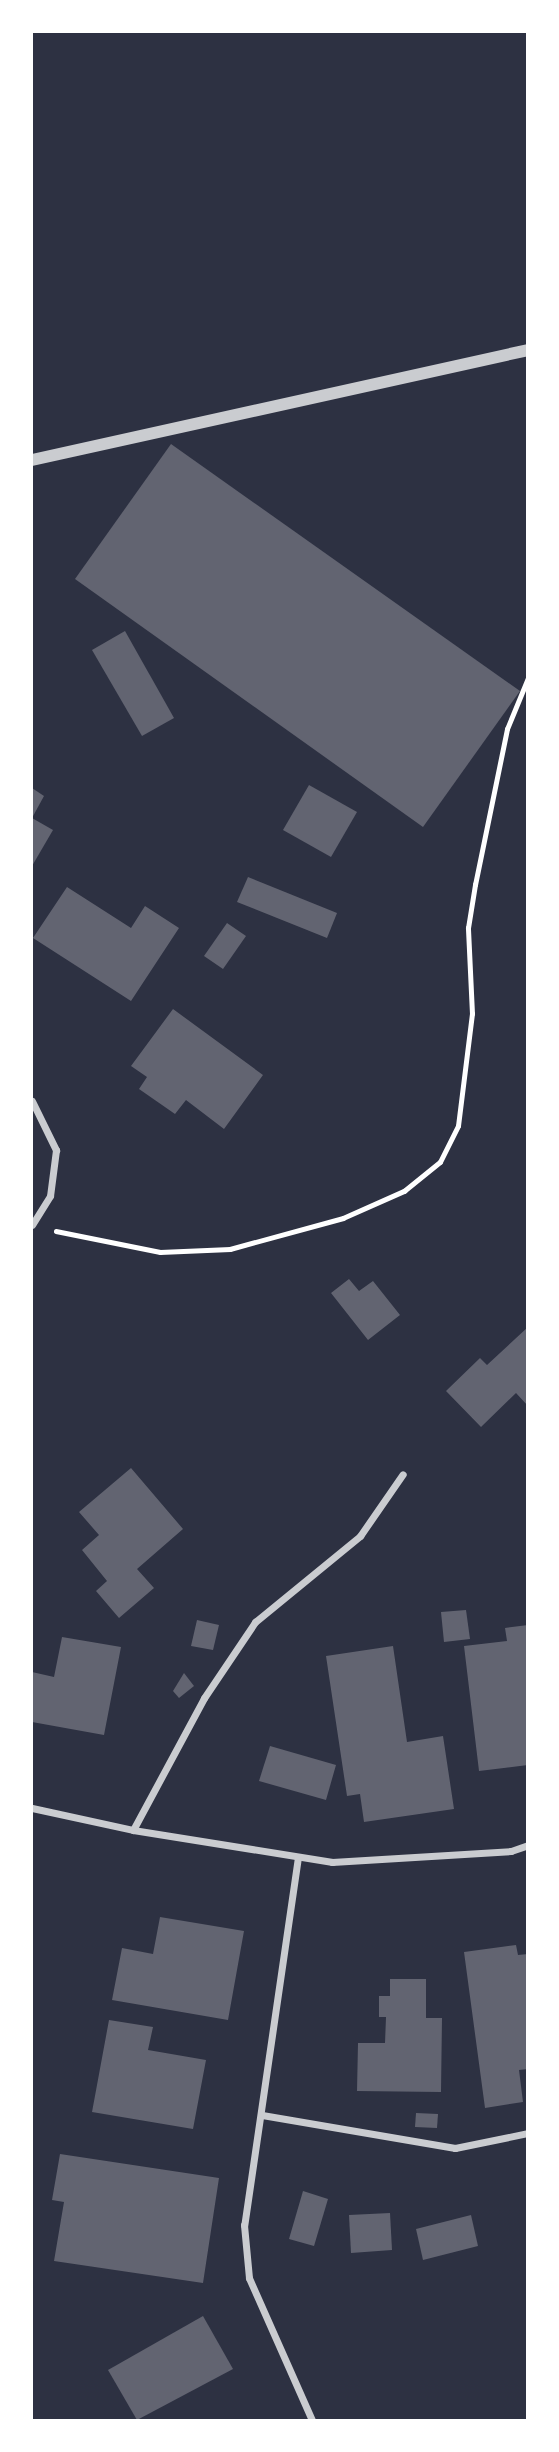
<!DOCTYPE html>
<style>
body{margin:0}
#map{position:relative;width:559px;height:2452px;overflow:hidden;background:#2d3142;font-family:Overpass,sans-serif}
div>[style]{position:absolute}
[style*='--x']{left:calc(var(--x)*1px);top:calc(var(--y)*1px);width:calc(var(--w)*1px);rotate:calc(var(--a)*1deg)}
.building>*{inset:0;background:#626471}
.path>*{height:4.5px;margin:-2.25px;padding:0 2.25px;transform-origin:2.25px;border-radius:2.25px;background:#fff}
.minor>*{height:7px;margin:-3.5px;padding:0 3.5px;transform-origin:3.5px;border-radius:3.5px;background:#caccd0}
.tertiary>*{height:12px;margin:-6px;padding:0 6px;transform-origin:6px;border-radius:6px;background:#caccd0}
span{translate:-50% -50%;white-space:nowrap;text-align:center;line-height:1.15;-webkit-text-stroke:6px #fff;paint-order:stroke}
.frame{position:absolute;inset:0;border:33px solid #fff;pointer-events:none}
</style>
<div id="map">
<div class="building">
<div style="clip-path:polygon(171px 444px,520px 691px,423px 827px,75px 579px)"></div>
<div style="clip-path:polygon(125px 631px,174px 718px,142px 736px,92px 650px)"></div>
<div style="clip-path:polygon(309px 785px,357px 812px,331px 857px,283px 830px)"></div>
<div style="clip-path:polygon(32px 788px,44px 796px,32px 818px)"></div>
<div style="clip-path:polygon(32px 818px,53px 830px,32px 866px)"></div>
<div style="clip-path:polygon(248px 877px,337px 913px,327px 938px,237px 902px)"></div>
<div style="clip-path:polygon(67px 887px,131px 928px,145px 906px,179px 928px,131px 1001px,33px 938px)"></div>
<div style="clip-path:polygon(227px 923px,246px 936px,223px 969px,204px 956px)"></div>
<div style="clip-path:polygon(173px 1009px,263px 1075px,224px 1129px,186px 1100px,175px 1114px,139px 1089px,147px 1077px,131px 1066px)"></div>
<div style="clip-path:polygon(349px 1279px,359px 1291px,373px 1281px,400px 1315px,368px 1340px,331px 1293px)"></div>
<div style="clip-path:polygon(528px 1327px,528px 1406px,516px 1393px,481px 1427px,446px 1391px,480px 1358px,487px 1365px)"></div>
<div style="clip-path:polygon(131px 1468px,183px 1529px,137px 1569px,154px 1588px,119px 1618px,96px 1591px,107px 1581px,82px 1550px,99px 1535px,79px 1512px)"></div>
<div style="clip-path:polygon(466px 1610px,470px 1639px,444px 1642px,441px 1612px)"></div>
<div style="clip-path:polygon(197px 1620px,219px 1625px,213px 1650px,191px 1646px)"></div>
<div style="clip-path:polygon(528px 1625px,528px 1765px,479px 1771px,464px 1646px,507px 1641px,505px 1628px)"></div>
<div style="clip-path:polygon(62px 1637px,121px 1647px,104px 1735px,32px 1722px,32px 1672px,54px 1677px)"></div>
<div style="clip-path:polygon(393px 1646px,407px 1742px,443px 1736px,454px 1809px,364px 1822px,360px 1794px,347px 1796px,326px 1656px)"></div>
<div style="clip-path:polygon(184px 1673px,194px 1686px,179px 1698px,173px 1691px)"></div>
<div style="clip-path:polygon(270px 1746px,336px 1765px,326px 1800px,259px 1781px)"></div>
<div style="clip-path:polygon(160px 1917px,244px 1931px,228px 2020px,112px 2000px,122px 1948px,153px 1954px)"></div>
<div style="clip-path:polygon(516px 1945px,518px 1955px,528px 1954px,528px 2069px,519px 2070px,523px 2102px,485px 2108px,464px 1952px)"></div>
<div style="clip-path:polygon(390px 1979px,426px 1979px,426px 2018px,442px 2018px,441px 2092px,357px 2091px,358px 2043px,385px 2043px,386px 2017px,379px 2017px,379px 1996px,390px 1996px)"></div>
<div style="clip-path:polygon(109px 2020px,153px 2027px,148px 2050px,206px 2060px,193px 2129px,92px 2112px)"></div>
<div style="clip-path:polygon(416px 2113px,438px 2114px,437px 2128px,415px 2127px)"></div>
<div style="clip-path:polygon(60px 2154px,219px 2178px,203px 2283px,54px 2261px,64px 2202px,52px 2200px)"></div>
<div style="clip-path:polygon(303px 2191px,328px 2199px,314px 2246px,289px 2239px)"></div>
<div style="clip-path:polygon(390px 2213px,392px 2250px,351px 2253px,349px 2215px)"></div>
<div style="clip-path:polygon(471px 2215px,478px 2246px,423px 2260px,416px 2229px)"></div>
<div style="clip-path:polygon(203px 2316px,233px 2369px,137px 2420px,108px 2370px)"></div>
</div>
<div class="path">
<div style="--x:56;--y:1231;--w:106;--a:11.4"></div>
<div style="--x:160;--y:1252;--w:70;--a:-2.5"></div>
<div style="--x:230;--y:1249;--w:117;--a:-15.3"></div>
<div style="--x:343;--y:1218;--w:67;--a:-23.9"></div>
<div style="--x:404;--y:1191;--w:46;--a:-38.9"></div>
<div style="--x:440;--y:1162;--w:40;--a:-63.4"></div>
<div style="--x:458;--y:1126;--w:113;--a:-82.9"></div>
<div style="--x:472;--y:1014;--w:86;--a:-92.7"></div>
<div style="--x:468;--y:928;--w:44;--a:-80.8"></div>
<div style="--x:475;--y:885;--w:159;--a:-78.4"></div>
<div style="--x:507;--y:729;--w:55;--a:-67.6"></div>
</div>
<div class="minor">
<div style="--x:32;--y:1101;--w:55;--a:63.9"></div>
<div style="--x:56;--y:1150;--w:46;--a:97.4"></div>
<div style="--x:50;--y:1196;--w:34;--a:122"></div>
<div style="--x:32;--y:1808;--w:103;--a:12.3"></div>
<div style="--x:133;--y:1830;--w:202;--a:9.1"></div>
<div style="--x:332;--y:1862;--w:179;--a:-3.5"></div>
<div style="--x:511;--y:1851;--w:18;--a:-19"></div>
<div style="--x:133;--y:1830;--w:150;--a:-61.7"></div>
<div style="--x:204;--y:1698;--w:92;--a:-56.1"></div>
<div style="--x:255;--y:1622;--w:136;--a:-39.3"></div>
<div style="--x:360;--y:1536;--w:75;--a:-55.3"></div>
<div style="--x:298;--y:1857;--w:372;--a:98.3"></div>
<div style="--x:244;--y:2225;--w:53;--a:84.6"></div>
<div style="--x:249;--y:2278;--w:155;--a:66.1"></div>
<div style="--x:262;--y:2115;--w:196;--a:9.7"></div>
<div style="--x:455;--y:2148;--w:75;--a:-11.6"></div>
</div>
<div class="tertiary">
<div style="--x:32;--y:460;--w:508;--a:-12.5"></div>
</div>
<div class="frame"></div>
</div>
